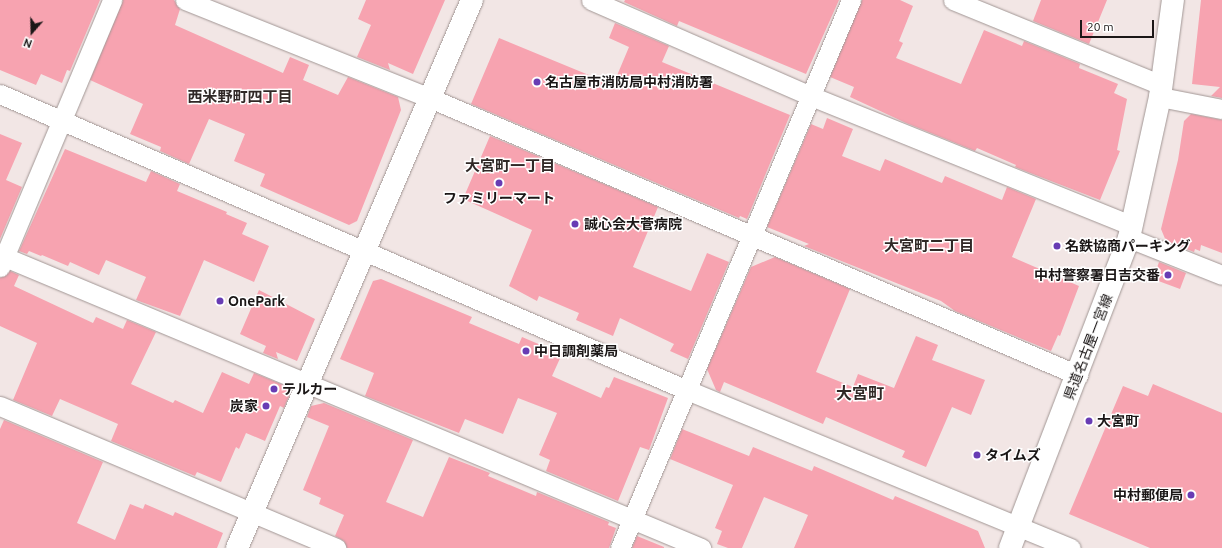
<!DOCTYPE html>
<meta charset="utf-8">
<style>
body{margin:0}
#map{position:relative;width:1222px;height:548px;overflow:hidden;background:#f2e6e5;font-family:Ubuntu,"Noto Sans JP",sans-serif}
div>[style]{position:absolute}
[style*='--x']{left:calc(var(--x)*1px);top:calc(var(--y)*1px);width:calc(var(--w)*1px);rotate:calc(var(--a)*1deg)}
.building>*{inset:0;background:#f7a3b0}
.roads{filter:drop-shadow(0 0 1px #a19694) drop-shadow(0 0 1px #a19694)}
.street>*{height:19px;margin:-9.5px;padding:0 9.5px;transform-origin:9.5px;border-radius:9.5px;background:#fff}
.secondary>*{height:22px;margin:-11px;padding:0 11px;transform-origin:11px;border-radius:11px;background:#fff}
.dots>*{width:11px;height:11px;translate:-50% -50%;box-sizing:border-box;border:2px solid #fff;border-radius:50%}
span{translate:-50% -50%;white-space:nowrap;text-align:center;line-height:1.15;-webkit-text-stroke:3px #fff;paint-order:stroke}
.poi-label{font-size:14px;color:#1b1717;font-weight:700}
.left{translate:0 -50%;text-align:left}
.right{translate:-100% -50%;text-align:right}
.street-label{font-size:14px;color:#1b1717}
.neighbourhood-label{font-size:15px;color:#302826;font-weight:700}
.quarter-label{font-size:16px;color:#302826;font-weight:700}
.north{position:absolute;left:12px;top:12px;width:40px;height:40px;-webkit-text-stroke:3px #fff;paint-order:stroke;rotate:200deg;font-size:11px;font-weight:700;line-height:16px;text-align:center;color:#1b1717}
.north::after{content:'';display:block;margin:auto;width:14px;height:18px;background:#1b1717;clip-path:polygon(50% 0,100% 100%,50% 72%,0 100%)}
.scale{position:absolute;left:1080px;top:20px;width:74px;height:18px;box-sizing:border-box;border:2px solid #1b1717;border-top:0;padding-left:5px;font-size:12px;line-height:14px;white-space:nowrap;color:#1b1717;-webkit-text-stroke:3px #fff;paint-order:stroke}
</style>
<div id="map">
<div class="building">
<div style="clip-path:polygon(0 0,100px 0,70px 71px,67px 70px,62px 83px,41px 74px,36px 85px,0 70px)"></div>
<div style="clip-path:polygon(123px 0,174px 0,180px 9px,175px 25px,283px 73px,290px 57px,309px 65px,303px 80px,338px 95px,348px 77px,398px 97px,401px 110px,357px 221px,349px 225px,260px 186px,265px 174px,234px 161px,245px 134px,209px 119px,189px 164px,160px 151px,161px 147px,130px 134px,143px 104px,90px 80px)"></div>
<div style="clip-path:polygon(366px 0,445px 0,413px 74px,388px 63px,390px 70px,357px 57px,371px 25px,358px 19px)"></div>
<div style="clip-path:polygon(625px 0,839px 0,806px 74px,679px 21px,677px 26px,624px 2px)"></div>
<div style="clip-path:polygon(862px 0,900px 0,913px 6px,899px 41px,903px 43px,896px 58px,961px 84px,984px 30px,1022px 46px,1024px 41px,1080px 64px,1079px 68px,1118px 84px,1114px 93px,1127px 99px,1117px 150px,1120px 151px,1100px 200px,1015px 167px,1016px 165px,977px 148px,975px 151px,906px 123px,850px 97px,854px 87px,830px 77px)"></div>
<div style="clip-path:polygon(1041px 0,1107px 0,1089px 44px,1033px 21px)"></div>
<div style="clip-path:polygon(1201px 0,1222px 0,1222px 98px,1211px 96px,1220px 87px,1192px 84px)"></div>
<div style="clip-path:polygon(615px 23px,669px 46px,662px 62px,790px 115px,747px 219px,740px 216px,739px 218px,471px 104px,499px 38px,613px 85px,629px 47px,609px 38px)"></div>
<div style="clip-path:polygon(1191px 114px,1222px 120px,1222px 253px,1201px 245px,1200px 251px,1195px 249px,1194px 252px,1166px 241px,1161px 229px,1178px 160px,1184px 121px)"></div>
<div style="clip-path:polygon(827px 118px,853px 129px,842px 156px,880px 171px,885px 159px,942px 183px,945px 176px,1002px 200px,1007px 187px,1036px 199px,1012px 257px,1079px 286px,1060px 336px,1058px 335px,1051px 351px,955px 311px,941px 301px,804px 246px,809px 244px,767px 227px,811px 124px,823px 129px)"></div>
<div style="clip-path:polygon(0 134px,22px 143px,6px 180px,22px 187px,0 239px)"></div>
<div style="clip-path:polygon(490px 136px,658px 207px,633px 267px,691px 291px,707px 253px,729px 262px,688px 359px,670px 351px,674px 344px,620px 318px,613px 336px,576px 320px,579px 313px,539px 296px,537px 301px,509px 286px,532px 230px,463px 199px)"></div>
<div style="clip-path:polygon(65px 149px,146px 182px,151px 171px,180px 184px,177px 191px,227px 212px,226px 214px,247px 223px,242px 234px,269px 246px,254px 282px,204px 260px,180px 316px,136px 300px,146px 277px,106px 260px,99px 275px,70px 262px,68px 266px,42px 255px,41px 256px,29px 251px,27px 254px,19px 251px)"></div>
<div style="clip-path:polygon(775px 257px,850px 289px,816px 372px,853px 387px,858px 374px,894px 388px,916px 336px,938px 345px,932px 360px,985px 380px,971px 415px,952px 407px,926px 467px,902px 457px,905px 451px,826px 417px,823px 424px,724px 382px,720px 392px,716px 390px,707px 369px,751px 267px)"></div>
<div style="clip-path:polygon(1159px 262px,1186px 273px,1180px 289px,1153px 279px)"></div>
<div style="clip-path:polygon(10px 271px,19px 275px,14px 286px,93px 323px,96px 317px,123px 329px,127px 320px,156px 332px,131px 384px,173px 403px,175px 400px,203px 413px,222px 372px,249px 384px,254px 373px,286px 386px,289px 396px,284px 408px,280px 406px,265px 441px,246px 433px,239px 449px,236px 447px,221px 482px,197px 472px,195px 476px,111px 441px,118px 424px,60px 399px,52px 416px,13px 400px,37px 343px,0 326px,0 278px)"></div>
<div style="clip-path:polygon(381px 279px,472px 317px,469px 323px,519px 344px,522px 337px,562px 354px,552px 376px,601px 398px,606px 387px,609px 388px,614px 377px,668px 398px,649px 450px,640px 447px,618px 501px,546px 471px,550px 460px,539px 455px,557px 413px,518px 398px,503px 434px,465px 419px,459px 433px,365px 396px,374px 373px,340px 359px,373px 281px)"></div>
<div style="clip-path:polygon(259px 290px,315px 319px,297px 361px,276px 352px,278px 359px,263px 353px,266px 346px,240px 334px)"></div>
<div style="clip-path:polygon(1153px 384px,1222px 413px,1222px 548px,1150px 548px,1069px 514px,1123px 386px,1148px 396px)"></div>
<div style="clip-path:polygon(324px 403px,413px 440px,386px 502px,423px 517px,449px 457px,490px 473px,488px 476px,536px 496px,537px 492px,609px 522px,608px 525px,616px 528px,609px 548px,347px 548px,344px 541px,335px 536px,344px 515px,319px 504px,321px 498px,303px 490px,329px 426px,307px 417px,311px 406px)"></div>
<div style="clip-path:polygon(4px 420px,103px 462px,77px 523px,115px 540px,130px 504px,143px 509px,145px 504px,173px 516px,175px 512px,223px 533px,217px 548px,0 548px,0 429px)"></div>
<div style="clip-path:polygon(682px 429px,749px 456px,753px 447px,812px 471px,814px 466px,893px 500px,895px 496px,978px 531px,985px 548px,794px 548px,808px 515px,764px 497px,742px 548px,728px 548px,717px 544px,722px 531px,715px 528px,733px 485px,670px 459px)"></div>
<div style="clip-path:polygon(637px 536px,664px 547px,664px 548px,632px 548px)"></div>
</div>
<div class="roads">
<div class="street">
<div style="--x:185;--y:0;--w:264;--a:21.8"></div>
<div style="--x:430;--y:98;--w:705;--a:23.15"></div>
<div style="--x:591;--y:0;--w:240;--a:23.6"></div>
<div style="--x:811;--y:96;--w:346;--a:22"></div>
<div style="--x:953;--y:0;--w:225;--a:22.2"></div>
<div style="--x:0;--y:94;--w:748;--a:23.31"></div>
<div style="--x:687;--y:390;--w:415;--a:22.4"></div>
<div style="--x:1160;--y:97;--w:63;--a:11"></div>
<div style="--x:1129;--y:238;--w:100;--a:21.7"></div>
<div style="--x:0;--y:255;--w:760;--a:22.68"></div>
<div style="--x:0;--y:267;--w:290;--a:-67.2"></div>
<div style="--x:0;--y:406;--w:365;--a:22.9"></div>
<div style="--x:620;--y:548;--w:595;--a:-67.14"></div>
</div>
<div class="secondary">
<div style="--x:237;--y:548;--w:596;--a:-66.79"></div>
<div style="--x:1010;--y:548;--w:332;--a:-69"></div>
<div style="--x:1129;--y:238;--w:144;--a:-77.6"></div>
<div style="--x:1160;--y:97;--w:98;--a:-82.4"></div>
</div>
</div>
<div class="dots">
<div style="left:537px;top:82px;background:#683cb4"></div>
<div style="left:499px;top:183px;background:#683cb4"></div>
<div style="left:575px;top:224px;background:#683cb4"></div>
<div style="left:1057px;top:246px;background:#683cb4"></div>
<div style="left:1168px;top:275px;background:#683cb4"></div>
<div style="left:220px;top:301px;background:#683cb4"></div>
<div style="left:526px;top:351px;background:#683cb4"></div>
<div style="left:274px;top:389px;background:#683cb4"></div>
<div style="left:266px;top:406px;background:#683cb4"></div>
<div style="left:1089px;top:421px;background:#683cb4"></div>
<div style="left:977px;top:455px;background:#683cb4"></div>
<div style="left:1191px;top:495px;background:#683cb4"></div>
</div>
<div class="poi-label">
<span class="left" style="left:545px;top:82px">名古屋市消防局中村消防署</span>
<span style="left:499px;top:198px">ファミリーマート</span>
<span class="left" style="left:584px;top:224px">誠心会大菅病院</span>
<span class="left" style="left:1065px;top:246px">名鉄協商パーキング</span>
<span class="right" style="left:1160px;top:275px">中村警察署日吉交番</span>
<span class="left" style="left:228px;top:301px">OnePark</span>
<span class="left" style="left:534px;top:351px">中日調剤薬局</span>
<span class="left" style="left:282px;top:389px">テルカー</span>
<span class="right" style="left:258px;top:406px">炭家</span>
<span class="left" style="left:1097px;top:421px">大宮町</span>
<span class="left" style="left:985px;top:455px">タイムズ</span>
<span class="right" style="left:1183px;top:495px">中村郵便局</span>
</div>
<div class="street-label">
<span style="left:1088px;top:347px;rotate:-69deg">県道名古屋一宮線</span>
</div>
<div class="neighbourhood-label">
<span style="left:240px;top:97px">西米野町四丁目</span>
<span style="left:510px;top:166px">大宮町一丁目</span>
<span style="left:929px;top:246px">大宮町二丁目</span>
</div>
<div class="quarter-label">
<span style="left:860px;top:393px">大宮町</span>
</div>
<div class="north">N</div>
<div class="scale">20 m</div>
</div>
